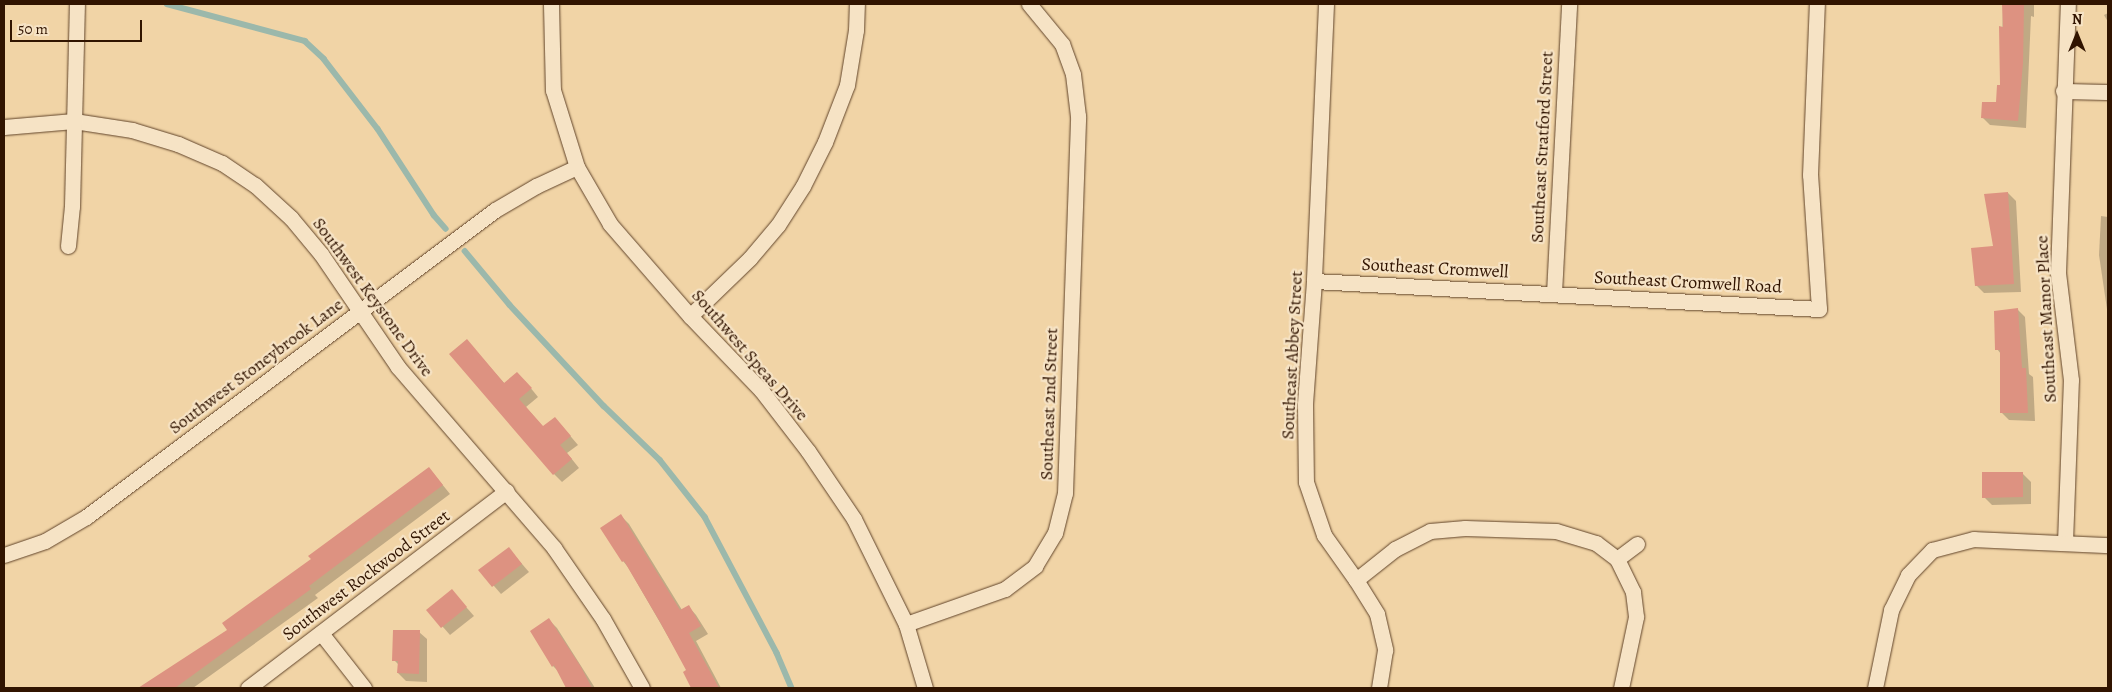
<!DOCTYPE html>
<style>
body{margin:0}
#map{position:relative;width:2112px;height:692px;overflow:hidden;background:#f1d4a6;font-family:Alegreya,serif}
div>[style]{position:absolute}
[style*='--x']{left:calc(var(--x)*1px);top:calc(var(--y)*1px);width:calc(var(--w)*1px);rotate:calc(var(--a)*1deg)}
.shadow>*{inset:0;background:#0003}
.stream>*{height:5.5px;margin:-2.75px;padding:0 2.75px;transform-origin:2.75px;border-radius:2.75px;background:#9bb8ab}
.building>*{inset:0;background:#dd9281}
.roads{filter:drop-shadow(0 0 1px #61442a) drop-shadow(0 0 1px #61442a)}
.minor>*{height:15px;margin:-7.5px;padding:0 7.5px;transform-origin:7.5px;border-radius:7.5px;background:#f6e3c5}
span{translate:-50% -50%;white-space:nowrap;text-align:center;line-height:1.15;-webkit-text-stroke:4.5px #f6e3c5;paint-order:stroke}
.street-label{font-size:18px;color:#311400}
.frame{position:absolute;inset:0;border:5px solid #311400;pointer-events:none}
.north{position:absolute;left:2052px;top:10px;width:50px;height:50px;-webkit-text-stroke:4px #f6e3c5;paint-order:stroke;rotate:0deg;font-size:14px;font-weight:700;line-height:20px;text-align:center;color:#311400}
.north::after{content:'';display:block;margin:auto;width:18px;height:22px;background:#311400;clip-path:polygon(50% 0,100% 100%,50% 72%,0 100%)}
.scale{position:absolute;left:10px;top:20px;width:132px;height:22px;box-sizing:border-box;border:2px solid #311400;border-top:0;padding-left:6px;font-size:15px;line-height:18px;white-space:nowrap;color:#311400;-webkit-text-stroke:4px #f6e3c5;paint-order:stroke}
</style>
<div id="map">
<div class="shadow">
<div style="clip-path:polygon(2003px 4px,2034px 4px,2034px 17px,2031px 16px,2026px 128px,1990px 125px,1982px 117px,1997px 103px,2001px 86px)"></div>
<div style="clip-path:polygon(2108px 13px,2108px 22px,2104px 15px)"></div>
<div style="clip-path:polygon(2107px 137px,2108px 137px,2108px 170px)"></div>
<div style="clip-path:polygon(2008px 193px,2016px 201px,2021px 292px,1984px 293px,1976px 285px,1995px 247px)"></div>
<div style="clip-path:polygon(2101px 216px,2108px 217px,2108px 316px,2099px 255px)"></div>
<div style="clip-path:polygon(2017px 309px,2025px 317px,2029px 374px,2033px 377px,2035px 421px,2009px 420px,2001px 412px,2001px 354px,1997px 349px)"></div>
<div style="clip-path:polygon(467px 341px,505px 384px,525px 381px,538px 397px,526px 407px,544px 428px,555px 418px,578px 445px,567px 453px,579px 468px,562px 482px,554px 474px)"></div>
<div style="clip-path:polygon(429px 468px,450px 494px,315px 595px,318px 598px,193px 688px,141px 688px,229px 630px,312px 559px)"></div>
<div style="clip-path:polygon(2023px 474px,2031px 482px,2031px 504px,1992px 505px,1984px 497px)"></div>
<div style="clip-path:polygon(621px 516px,629px 524px,682px 610px,689px 607px,696px 615px,708px 634px,696px 641px,721px 688px,693px 688px,685px 672px,688px 671px,628px 567px,623px 561px)"></div>
<div style="clip-path:polygon(509px 549px,529px 572px,501px 594px,480px 570px)"></div>
<div style="clip-path:polygon(452px 591px,474px 616px,450px 635px,428px 610px)"></div>
<div style="clip-path:polygon(549px 620px,557px 628px,595px 688px,568px 688px,559px 672px,553px 666px)"></div>
<div style="clip-path:polygon(419px 632px,427px 639px,427px 682px,406px 681px,398px 673px,399px 665px,394px 660px)"></div>
</div>
<div class="stream">
<div style="--x:167;--y:4;--w:143;--a:15"></div>
<div style="--x:305;--y:41;--w:26;--a:43"></div>
<div style="--x:324;--y:59;--w:88;--a:52.4"></div>
<div style="--x:378;--y:129;--w:103;--a:56.9"></div>
<div style="--x:434;--y:215;--w:18;--a:49"></div>
<div style="--x:465;--y:251;--w:70;--a:50.2"></div>
<div style="--x:510;--y:305;--w:138;--a:47.1"></div>
<div style="--x:604;--y:406;--w:78;--a:44"></div>
<div style="--x:660;--y:460;--w:73;--a:51.7"></div>
<div style="--x:705;--y:517;--w:154;--a:62.1"></div>
<div style="--x:777;--y:653;--w:38;--a:67"></div>
</div>
<div class="building">
<div style="clip-path:polygon(2002px 4px,2024px 4px,2023px 63px,2018px 121px,1981px 118px,1982px 102px,1996px 102px,1997px 85px,2000px 85px,1999px 26px,2003px 27px)"></div>
<div style="clip-path:polygon(2008px 192px,2014px 284px,1975px 286px,1971px 248px,1993px 246px,1984px 194px)"></div>
<div style="clip-path:polygon(2018px 308px,2022px 368px,2026px 368px,2028px 413px,2000px 413px,2000px 350px,1995px 350px,1994px 311px)"></div>
<div style="clip-path:polygon(467px 339px,504px 383px,517px 372px,532px 388px,519px 399px,543px 426px,555px 417px,571px 436px,560px 445px,572px 459px,553px 475px,449px 354px)"></div>
<div style="clip-path:polygon(429px 467px,443px 485px,309px 586px,311px 589px,175px 688px,138px 688px,227px 630px,222px 623px,311px 559px,308px 556px)"></div>
<div style="clip-path:polygon(1982px 472px,2023px 472px,2023px 497px,1982px 498px)"></div>
<div style="clip-path:polygon(621px 514px,680px 610px,689px 605px,701px 626px,689px 633px,719px 688px,691px 688px,683px 672px,686px 670px,660px 622px,624px 561px,622px 562px,600px 528px)"></div>
<div style="clip-path:polygon(509px 547px,522px 564px,492px 587px,478px 570px)"></div>
<div style="clip-path:polygon(452px 589px,467px 607px,441px 628px,426px 610px)"></div>
<div style="clip-path:polygon(549px 618px,581px 667px,592px 688px,566px 688px,554px 665px,552px 667px,530px 631px)"></div>
<div style="clip-path:polygon(393px 630px,420px 630px,419px 674px,397px 673px,398px 661px,392px 661px)"></div>
</div>
<div class="roads">
<div class="minor">
<div style="--x:551;--y:4;--w:86;--a:88.7"></div>
<div style="--x:553;--y:90;--w:81;--a:72.7"></div>
<div style="--x:577;--y:167;--w:66;--a:59.9"></div>
<div style="--x:610;--y:224;--w:122;--a:49"></div>
<div style="--x:690;--y:316;--w:103;--a:46.2"></div>
<div style="--x:761;--y:390;--w:77;--a:52.4"></div>
<div style="--x:808;--y:451;--w:82;--a:55.9"></div>
<div style="--x:854;--y:519;--w:117;--a:63.7"></div>
<div style="--x:906;--y:624;--w:67;--a:73.5"></div>
<div style="--x:1326;--y:4;--w:277;--a:92.5"></div>
<div style="--x:1314;--y:281;--w:124;--a:94.2"></div>
<div style="--x:1305;--y:405;--w:77;--a:89.3"></div>
<div style="--x:1306;--y:482;--w:56;--a:71.2"></div>
<div style="--x:1324;--y:535;--w:55;--a:54.6"></div>
<div style="--x:1356;--y:580;--w:40;--a:58"></div>
<div style="--x:1377;--y:614;--w:37;--a:77"></div>
<div style="--x:1385;--y:650;--w:38;--a:99"></div>
<div style="--x:2063;--y:91;--w:45;--a:1.3"></div>
<div style="--x:4;--y:127;--w:70;--a:-4.9"></div>
<div style="--x:74;--y:121;--w:59;--a:8.8"></div>
<div style="--x:132;--y:130;--w:48;--a:16.9"></div>
<div style="--x:178;--y:144;--w:48;--a:23.4"></div>
<div style="--x:222;--y:163;--w:40;--a:34"></div>
<div style="--x:255;--y:185;--w:49;--a:42.5"></div>
<div style="--x:291;--y:218;--w:47;--a:50.2"></div>
<div style="--x:321;--y:254;--w:137;--a:55.7"></div>
<div style="--x:398;--y:367;--w:239;--a:49.2"></div>
<div style="--x:554;--y:548;--w:86;--a:55.4"></div>
<div style="--x:603;--y:619;--w:79;--a:60.5"></div>
<div style="--x:68;--y:246;--w:40;--a:-84.3"></div>
<div style="--x:72;--y:206;--w:202;--a:-88.6"></div>
<div style="--x:1314;--y:281;--w:506;--a:3.17"></div>
<div style="--x:1819;--y:309;--w:134;--a:-93.8"></div>
<div style="--x:1810;--y:175;--w:171;--a:-87.7"></div>
<div style="--x:1554;--y:293;--w:289;--a:-87"></div>
<div style="--x:690;--y:316;--w:83;--a:-44"></div>
<div style="--x:750;--y:258;--w:43;--a:-49.7"></div>
<div style="--x:778;--y:225;--w:46;--a:-57.3"></div>
<div style="--x:803;--y:186;--w:49;--a:-63.4"></div>
<div style="--x:825;--y:142;--w:61;--a:-68.9"></div>
<div style="--x:847;--y:85;--w:56;--a:-80.7"></div>
<div style="--x:856;--y:30;--w:26;--a:-88"></div>
<div style="--x:2065;--y:542;--w:162;--a:-87.9"></div>
<div style="--x:2071;--y:380;--w:108;--a:-96.9"></div>
<div style="--x:2058;--y:273;--w:269;--a:-87.9"></div>
<div style="--x:4;--y:555;--w:43;--a:-18.9"></div>
<div style="--x:45;--y:541;--w:48;--a:-30.3"></div>
<div style="--x:86;--y:517;--w:511;--a:-36.89"></div>
<div style="--x:495;--y:210;--w:48;--a:-30.3"></div>
<div style="--x:536;--y:186;--w:45;--a:-24.9"></div>
<div style="--x:1617;--y:559;--w:25;--a:-37"></div>
<div style="--x:1356;--y:580;--w:50;--a:-38.5"></div>
<div style="--x:1395;--y:549;--w:39;--a:-27"></div>
<div style="--x:1430;--y:531;--w:35;--a:-5"></div>
<div style="--x:1465;--y:528;--w:91;--a:1.9"></div>
<div style="--x:1556;--y:531;--w:42;--a:16.7"></div>
<div style="--x:1596;--y:543;--w:26;--a:37"></div>
<div style="--x:1617;--y:559;--w:37;--a:64"></div>
<div style="--x:1633;--y:592;--w:25;--a:83"></div>
<div style="--x:1636;--y:617;--w:73;--a:101.9"></div>
<div style="--x:906;--y:624;--w:105;--a:-19.5"></div>
<div style="--x:1005;--y:589;--w:38;--a:-37"></div>
<div style="--x:1035;--y:566;--w:39;--a:-59"></div>
<div style="--x:1055;--y:533;--w:41;--a:-76"></div>
<div style="--x:1065;--y:493;--w:377;--a:-88"></div>
<div style="--x:1078;--y:116;--w:42;--a:-96.8"></div>
<div style="--x:1073;--y:74;--w:32;--a:-110"></div>
<div style="--x:1062;--y:44;--w:52;--a:-129.5"></div>
<div style="--x:321;--y:633;--w:70;--a:52"></div>
<div style="--x:248;--y:688;--w:325;--a:-37.3"></div>
<div style="--x:1875;--y:688;--w:80;--a:-78.4"></div>
<div style="--x:1891;--y:610;--w:39;--a:-64"></div>
<div style="--x:1908;--y:575;--w:35;--a:-46"></div>
<div style="--x:1932;--y:550;--w:43;--a:-14.7"></div>
<div style="--x:1974;--y:539;--w:134;--a:2.6"></div>
</div>
</div>
<div class="street-label">
<span style="left:1542px;top:147px;rotate:-87deg">Southeast Stratford Street</span>
<span style="left:1435px;top:268px;rotate:3deg">Southeast Cromwell</span>
<span style="left:1688px;top:282px;rotate:3deg">Southeast Cromwell Road</span>
<span style="left:373px;top:297px;rotate:54deg">Southwest Keystone Drive</span>
<span style="left:2046px;top:319px;rotate:-93deg">Southeast Manor Place</span>
<span style="left:750px;top:355px;rotate:49deg">Southwest Speas Drive</span>
<span style="left:1292px;top:355px;rotate:-87deg">Southeast Abbey Street</span>
<span style="left:256px;top:366px;rotate:-37deg">Southwest Stoneybrook Lane</span>
<span style="left:1049px;top:404px;rotate:-88deg">Southeast 2nd Street</span>
<span style="left:366px;top:575px;rotate:-37deg">Southwest Rockwood Street</span>
</div>
<div class="frame"></div>
<div class="north">N</div>
<div class="scale">50 m</div>
</div>
